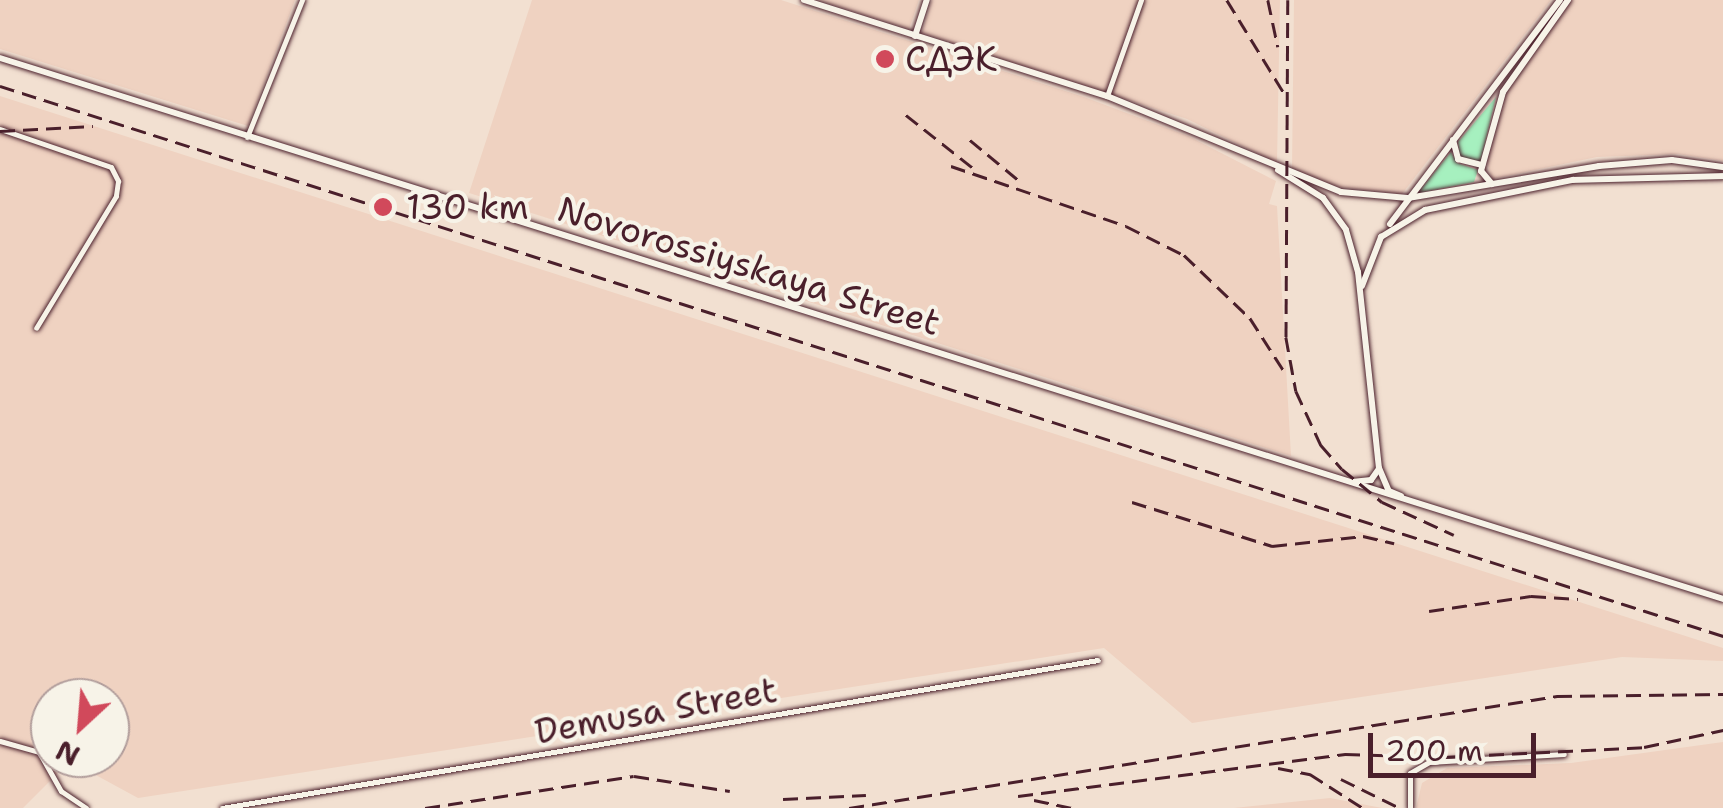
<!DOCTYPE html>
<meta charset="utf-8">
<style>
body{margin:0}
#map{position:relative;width:1723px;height:808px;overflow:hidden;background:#f2e0d1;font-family:"Shantell Sans",sans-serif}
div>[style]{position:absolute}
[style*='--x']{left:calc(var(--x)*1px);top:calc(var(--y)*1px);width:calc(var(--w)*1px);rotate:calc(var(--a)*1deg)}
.built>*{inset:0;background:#efd2c1}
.green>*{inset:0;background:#a6f0bf}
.roads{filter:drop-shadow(0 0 2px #4a1f2b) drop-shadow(0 0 2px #4a1f2b)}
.street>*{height:5px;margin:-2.5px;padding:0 2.5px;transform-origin:2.5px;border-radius:2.5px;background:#f7f3e8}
.secondary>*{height:6px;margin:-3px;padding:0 3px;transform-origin:3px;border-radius:3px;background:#f7f3e8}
.rail>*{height:2.5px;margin-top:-1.25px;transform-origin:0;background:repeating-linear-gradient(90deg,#4a1f2b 0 15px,transparent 0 23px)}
.dots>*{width:28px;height:28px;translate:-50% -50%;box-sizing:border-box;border:5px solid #f7f3e8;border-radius:50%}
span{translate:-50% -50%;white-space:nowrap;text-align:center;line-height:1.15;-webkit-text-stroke:8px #f7f3e8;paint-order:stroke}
.poi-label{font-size:35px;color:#4a1f2b}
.left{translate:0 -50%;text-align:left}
.street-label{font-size:35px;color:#4a1f2b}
.north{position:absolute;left:30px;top:678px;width:100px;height:100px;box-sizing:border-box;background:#f7f3e8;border:2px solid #b29e9c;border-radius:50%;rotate:206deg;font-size:28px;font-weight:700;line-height:40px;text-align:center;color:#4a1f2b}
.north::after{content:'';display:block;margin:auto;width:35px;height:45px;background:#d1495b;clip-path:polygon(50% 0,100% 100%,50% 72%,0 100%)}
.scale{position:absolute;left:1368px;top:733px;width:168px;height:45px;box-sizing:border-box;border:5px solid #4a1f2b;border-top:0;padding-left:12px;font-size:30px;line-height:35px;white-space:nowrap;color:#4a1f2b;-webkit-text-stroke:8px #f7f3e8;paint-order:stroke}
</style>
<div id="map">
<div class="built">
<div style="clip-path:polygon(0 0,295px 0,248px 126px,0 49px)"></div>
<div style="clip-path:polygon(532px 0,781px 0,1084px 97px,1188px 136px,1276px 181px,1269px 204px,1277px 206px,1291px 456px,469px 193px)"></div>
<div style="clip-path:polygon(818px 0,919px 0,909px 29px)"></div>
<div style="clip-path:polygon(932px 0,1280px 0,1277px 163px,1187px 119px,922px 33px)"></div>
<div style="clip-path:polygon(1294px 0,1551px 0,1402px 194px,1331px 186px,1292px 168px)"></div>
<div style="clip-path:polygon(1570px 0,1723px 0,1723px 161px,1678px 154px,1597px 157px,1492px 179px,1487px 162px,1506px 92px)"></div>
<div style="clip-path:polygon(evenodd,0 96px,1723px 648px,1723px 661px,1622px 657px,1192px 723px,1104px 648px,138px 798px,70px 761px,23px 808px,0 808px,0 96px,50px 698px,110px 698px,110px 758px,50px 758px,50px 698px)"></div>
<div style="clip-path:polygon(1723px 742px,1723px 808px,1416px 808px,1422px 783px,1447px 768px,1571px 763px)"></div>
<div style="clip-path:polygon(1330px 798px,1382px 808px,1234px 808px)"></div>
</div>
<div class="green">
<div style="clip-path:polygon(1496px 97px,1480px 163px,1460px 158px,1458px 142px)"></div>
<div style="clip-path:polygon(1451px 152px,1457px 163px,1478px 170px,1474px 182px,1418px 193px)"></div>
</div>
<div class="roads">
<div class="street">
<div style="--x:1107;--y:96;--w:102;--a:-70.5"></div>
<div style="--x:0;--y:129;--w:117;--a:18.9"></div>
<div style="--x:111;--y:167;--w:16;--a:63"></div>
<div style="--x:118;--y:181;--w:15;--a:98"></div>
<div style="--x:116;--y:196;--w:154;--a:121.2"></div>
<div style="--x:247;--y:137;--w:148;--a:-68.1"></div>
<div style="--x:0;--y:741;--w:41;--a:15.8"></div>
<div style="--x:39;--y:752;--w:45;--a:60.6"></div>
<div style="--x:61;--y:791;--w:30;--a:34"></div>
<div style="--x:222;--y:808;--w:888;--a:-9.59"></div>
<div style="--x:1410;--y:808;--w:35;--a:-90"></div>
<div style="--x:1410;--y:773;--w:22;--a:-30"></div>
<div style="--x:1429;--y:762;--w:135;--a:-3.4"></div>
</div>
<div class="secondary">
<div style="--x:804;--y:0;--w:318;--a:17.6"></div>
<div style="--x:1107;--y:96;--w:253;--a:22.3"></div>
<div style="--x:1341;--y:192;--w:67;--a:5.1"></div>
<div style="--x:1408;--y:198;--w:194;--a:-9.5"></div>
<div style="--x:1599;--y:166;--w:73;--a:-4.7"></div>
<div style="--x:1672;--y:160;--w:51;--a:7.8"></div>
<div style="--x:915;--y:36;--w:38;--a:-72"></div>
<div style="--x:0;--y:58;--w:1806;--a:17.43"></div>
<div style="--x:1453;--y:140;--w:20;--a:75"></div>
<div style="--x:1458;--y:159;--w:25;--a:14"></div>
<div style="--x:1278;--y:170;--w:53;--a:31.9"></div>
<div style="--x:1323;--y:198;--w:39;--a:54"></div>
<div style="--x:1346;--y:230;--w:44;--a:74.1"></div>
<div style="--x:1358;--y:272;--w:197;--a:83.9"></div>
<div style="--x:1379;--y:468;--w:25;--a:67"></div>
<div style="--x:1389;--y:491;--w:13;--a:23"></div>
<div style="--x:1492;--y:184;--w:17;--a:-130"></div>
<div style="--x:1481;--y:171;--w:82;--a:-74.4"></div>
<div style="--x:1503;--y:92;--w:113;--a:-54.8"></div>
<div style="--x:1390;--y:224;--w:281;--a:-52.8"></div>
<div style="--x:1362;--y:286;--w:53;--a:-68.8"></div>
<div style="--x:1381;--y:237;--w:52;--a:-31.5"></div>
<div style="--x:1425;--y:210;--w:151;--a:-11.5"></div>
<div style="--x:1573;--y:180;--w:150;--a:-1.5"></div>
<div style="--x:1352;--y:482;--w:19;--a:-6"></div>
<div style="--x:1371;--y:480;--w:12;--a:-55"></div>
</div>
</div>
<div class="rail">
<div style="--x:1227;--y:0;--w:109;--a:58.5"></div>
<div style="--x:1268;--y:0;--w:48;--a:78"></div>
<div style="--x:1288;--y:0;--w:337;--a:90.3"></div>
<div style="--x:1286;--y:337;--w:55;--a:79.5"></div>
<div style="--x:1296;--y:391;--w:60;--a:65.2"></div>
<div style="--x:1321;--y:445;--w:32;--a:49"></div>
<div style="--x:1342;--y:469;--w:52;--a:39.5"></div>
<div style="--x:1382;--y:502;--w:79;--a:24.6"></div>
<div style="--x:0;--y:86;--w:1809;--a:17.7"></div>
<div style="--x:906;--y:115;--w:85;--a:38.3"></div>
<div style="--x:0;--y:131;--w:93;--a:-3.1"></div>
<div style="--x:970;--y:140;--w:67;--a:39.6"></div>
<div style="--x:951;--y:166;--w:185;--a:18.9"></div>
<div style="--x:1126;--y:226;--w:65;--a:26.6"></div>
<div style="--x:1184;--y:255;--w:91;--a:43.7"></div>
<div style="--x:1250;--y:318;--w:67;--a:57.3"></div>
<div style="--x:1132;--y:502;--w:147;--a:17.4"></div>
<div style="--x:1272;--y:546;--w:92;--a:-6.3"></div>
<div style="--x:1363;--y:536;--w:32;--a:13"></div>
<div style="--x:1429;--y:611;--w:103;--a:-8.4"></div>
<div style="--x:1531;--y:596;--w:47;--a:3.7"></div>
<div style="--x:1278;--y:768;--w:33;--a:11"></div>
<div style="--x:1310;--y:774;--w:63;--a:32.7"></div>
<div style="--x:1341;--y:779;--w:66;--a:26.2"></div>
<div style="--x:1018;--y:796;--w:330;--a:-7.3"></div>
<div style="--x:1345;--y:754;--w:98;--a:1.8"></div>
<div style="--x:1443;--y:757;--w:201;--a:-2.8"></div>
<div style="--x:1644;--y:747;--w:81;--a:-12.1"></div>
<div style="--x:783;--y:799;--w:83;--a:-2.8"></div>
<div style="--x:1034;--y:800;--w:40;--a:12"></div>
<div style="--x:425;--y:808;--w:211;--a:-8.7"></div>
<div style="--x:634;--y:776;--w:97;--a:8.9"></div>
<div style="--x:849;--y:808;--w:717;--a:-8.99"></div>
<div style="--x:1557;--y:696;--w:166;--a:-0.7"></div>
</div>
<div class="dots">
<div style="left:885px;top:59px;background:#d1495b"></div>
<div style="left:383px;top:207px;background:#d1495b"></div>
</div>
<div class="poi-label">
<span class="left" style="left:905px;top:59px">СДЭК</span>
<span class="left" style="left:406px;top:207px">130 km</span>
</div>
<div class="street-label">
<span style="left:749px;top:266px;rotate:17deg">Novorossiyskaya Street</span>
<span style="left:656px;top:711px;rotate:-10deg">Demusa Street</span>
</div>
<div class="north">N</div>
<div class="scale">200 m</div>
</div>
